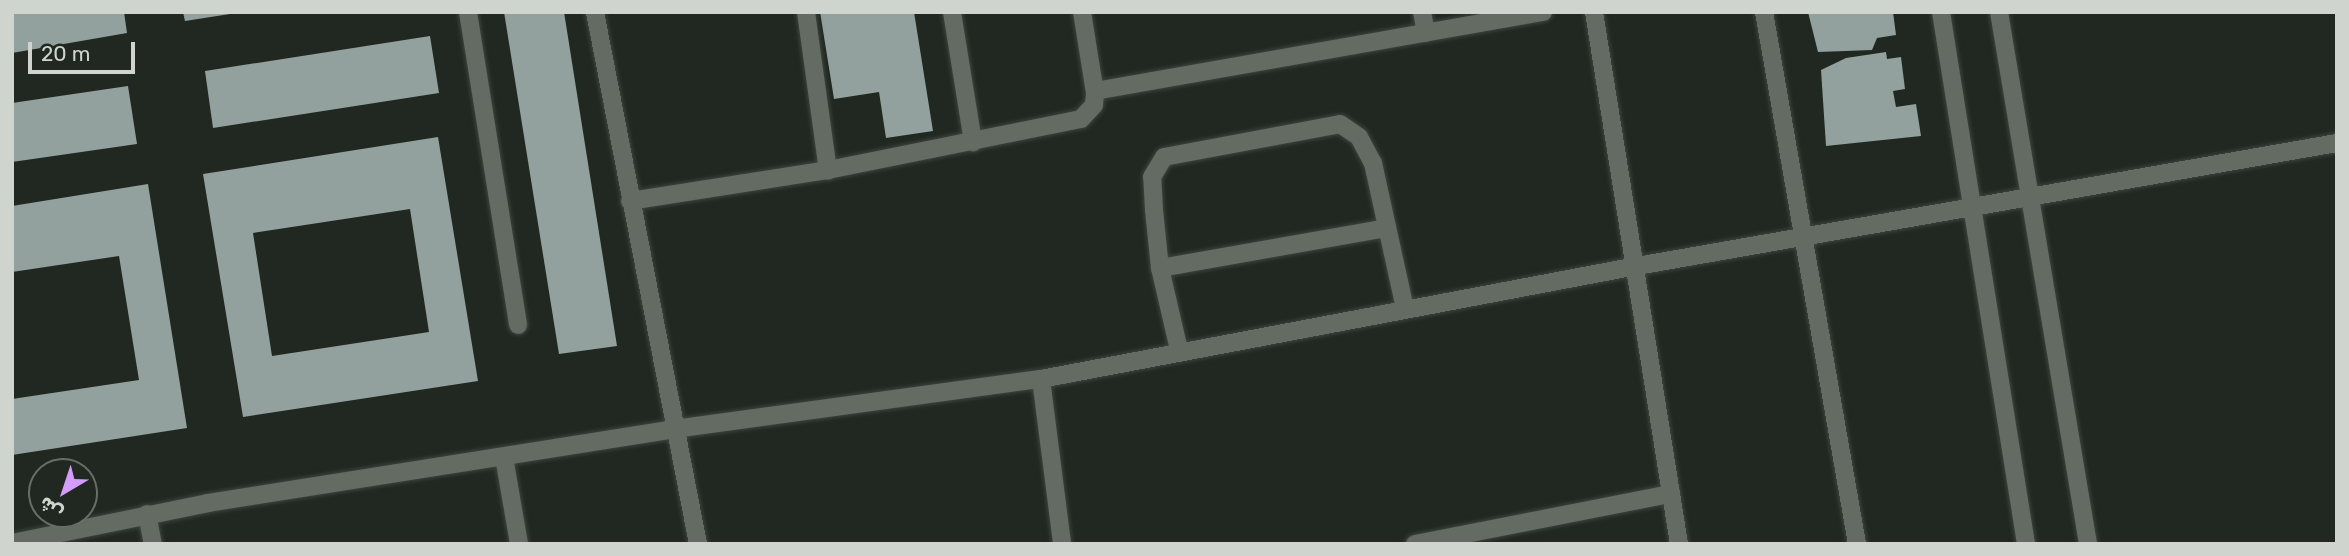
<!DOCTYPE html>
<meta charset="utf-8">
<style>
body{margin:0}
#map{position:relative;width:2349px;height:556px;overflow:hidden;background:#212821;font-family:Rubik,Vazirmatn,sans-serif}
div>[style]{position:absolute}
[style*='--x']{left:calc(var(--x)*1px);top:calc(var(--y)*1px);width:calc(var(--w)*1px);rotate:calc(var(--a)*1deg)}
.building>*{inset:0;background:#92a19d}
.roads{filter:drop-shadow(0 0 2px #3d443d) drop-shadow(0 0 2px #3d443d)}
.minor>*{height:18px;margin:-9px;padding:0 9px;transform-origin:9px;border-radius:9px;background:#636b63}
span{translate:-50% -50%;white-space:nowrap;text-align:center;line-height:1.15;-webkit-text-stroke:7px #212821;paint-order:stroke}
.frame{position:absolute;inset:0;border:14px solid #cfd4cf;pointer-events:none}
.north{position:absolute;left:28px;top:458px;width:70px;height:70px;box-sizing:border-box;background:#212821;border:2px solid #676d67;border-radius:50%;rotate:219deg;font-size:19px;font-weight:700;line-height:28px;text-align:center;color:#cfd4cf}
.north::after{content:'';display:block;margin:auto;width:24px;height:32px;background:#d49cfb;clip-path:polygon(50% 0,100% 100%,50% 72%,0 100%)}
.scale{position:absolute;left:28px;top:42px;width:107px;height:32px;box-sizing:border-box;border:4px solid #cfd4cf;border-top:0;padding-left:9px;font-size:21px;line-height:24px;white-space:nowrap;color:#cfd4cf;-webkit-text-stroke:5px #212821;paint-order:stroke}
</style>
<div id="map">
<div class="building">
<div style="clip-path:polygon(12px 12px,124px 12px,127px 33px,12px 53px)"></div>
<div style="clip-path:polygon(183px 12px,230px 12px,230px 14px,185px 21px)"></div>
<div style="clip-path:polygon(504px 12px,564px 12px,617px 346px,559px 354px)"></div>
<div style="clip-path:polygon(820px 12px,914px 12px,933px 131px,886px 138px,879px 92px,834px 99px)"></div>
<div style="clip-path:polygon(1808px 12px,1893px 12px,1896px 35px,1877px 38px,1872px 50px,1818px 52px)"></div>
<div style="clip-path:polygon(430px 36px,439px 93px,213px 128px,205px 71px)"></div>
<div style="clip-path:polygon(1886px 52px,1887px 59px,1901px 57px,1905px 89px,1893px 91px,1896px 107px,1916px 104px,1921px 136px,1826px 146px,1821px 70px,1846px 58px)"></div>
<div style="clip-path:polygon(128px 86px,137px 144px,12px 162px,12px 103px)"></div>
<div style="clip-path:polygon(evenodd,438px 137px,478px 381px,243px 417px,203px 174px,438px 137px,410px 209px,429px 332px,272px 356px,253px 233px,410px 209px)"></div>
<div style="clip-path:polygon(148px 184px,187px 428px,12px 455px,12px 399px,139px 380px,119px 256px,12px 272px,12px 206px)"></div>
</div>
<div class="roads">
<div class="minor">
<div style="--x:468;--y:12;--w:317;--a:80.9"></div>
<div style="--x:595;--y:12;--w:542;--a:79.04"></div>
<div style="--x:806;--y:12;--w:160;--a:82.1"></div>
<div style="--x:952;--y:12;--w:132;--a:80.8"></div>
<div style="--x:1422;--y:12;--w:21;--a:79"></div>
<div style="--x:1594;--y:12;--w:539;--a:80.92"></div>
<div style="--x:1764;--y:12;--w:540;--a:80.08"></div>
<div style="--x:1941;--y:12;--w:539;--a:80.92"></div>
<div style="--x:1999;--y:12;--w:539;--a:80.5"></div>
<div style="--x:1095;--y:91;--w:455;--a:-10"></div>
<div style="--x:630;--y:201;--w:200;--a:-8.9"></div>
<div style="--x:828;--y:170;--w:258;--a:-11.4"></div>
<div style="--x:1081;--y:119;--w:19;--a:-47"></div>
<div style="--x:1094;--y:105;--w:12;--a:-85"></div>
<div style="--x:1095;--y:93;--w:82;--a:-99.1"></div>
<div style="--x:1160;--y:268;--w:230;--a:-10"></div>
<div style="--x:1179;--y:350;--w:84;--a:-103"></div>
<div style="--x:1160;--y:268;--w:58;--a:-95.9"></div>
<div style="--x:1154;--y:210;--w:33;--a:-93"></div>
<div style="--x:1152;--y:177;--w:23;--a:-59"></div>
<div style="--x:1164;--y:157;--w:179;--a:-10.6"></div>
<div style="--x:1340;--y:124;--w:23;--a:34"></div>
<div style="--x:1359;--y:137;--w:30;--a:62"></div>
<div style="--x:1373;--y:163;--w:148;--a:77.6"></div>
<div style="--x:1041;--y:379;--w:166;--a:82.7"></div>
<div style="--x:504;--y:457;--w:88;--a:80.2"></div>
<div style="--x:147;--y:514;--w:31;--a:79"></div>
<div style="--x:12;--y:543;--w:200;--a:-11.5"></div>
<div style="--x:208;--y:503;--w:472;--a:-9"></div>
<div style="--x:674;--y:429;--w:370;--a:-7.8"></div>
<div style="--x:1041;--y:379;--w:607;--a:-10.74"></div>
<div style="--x:1637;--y:266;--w:711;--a:-9.97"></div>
<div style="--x:1415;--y:544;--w:261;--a:-11.1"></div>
</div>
</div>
<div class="frame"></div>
<div class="north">ش</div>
<div class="scale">20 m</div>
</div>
